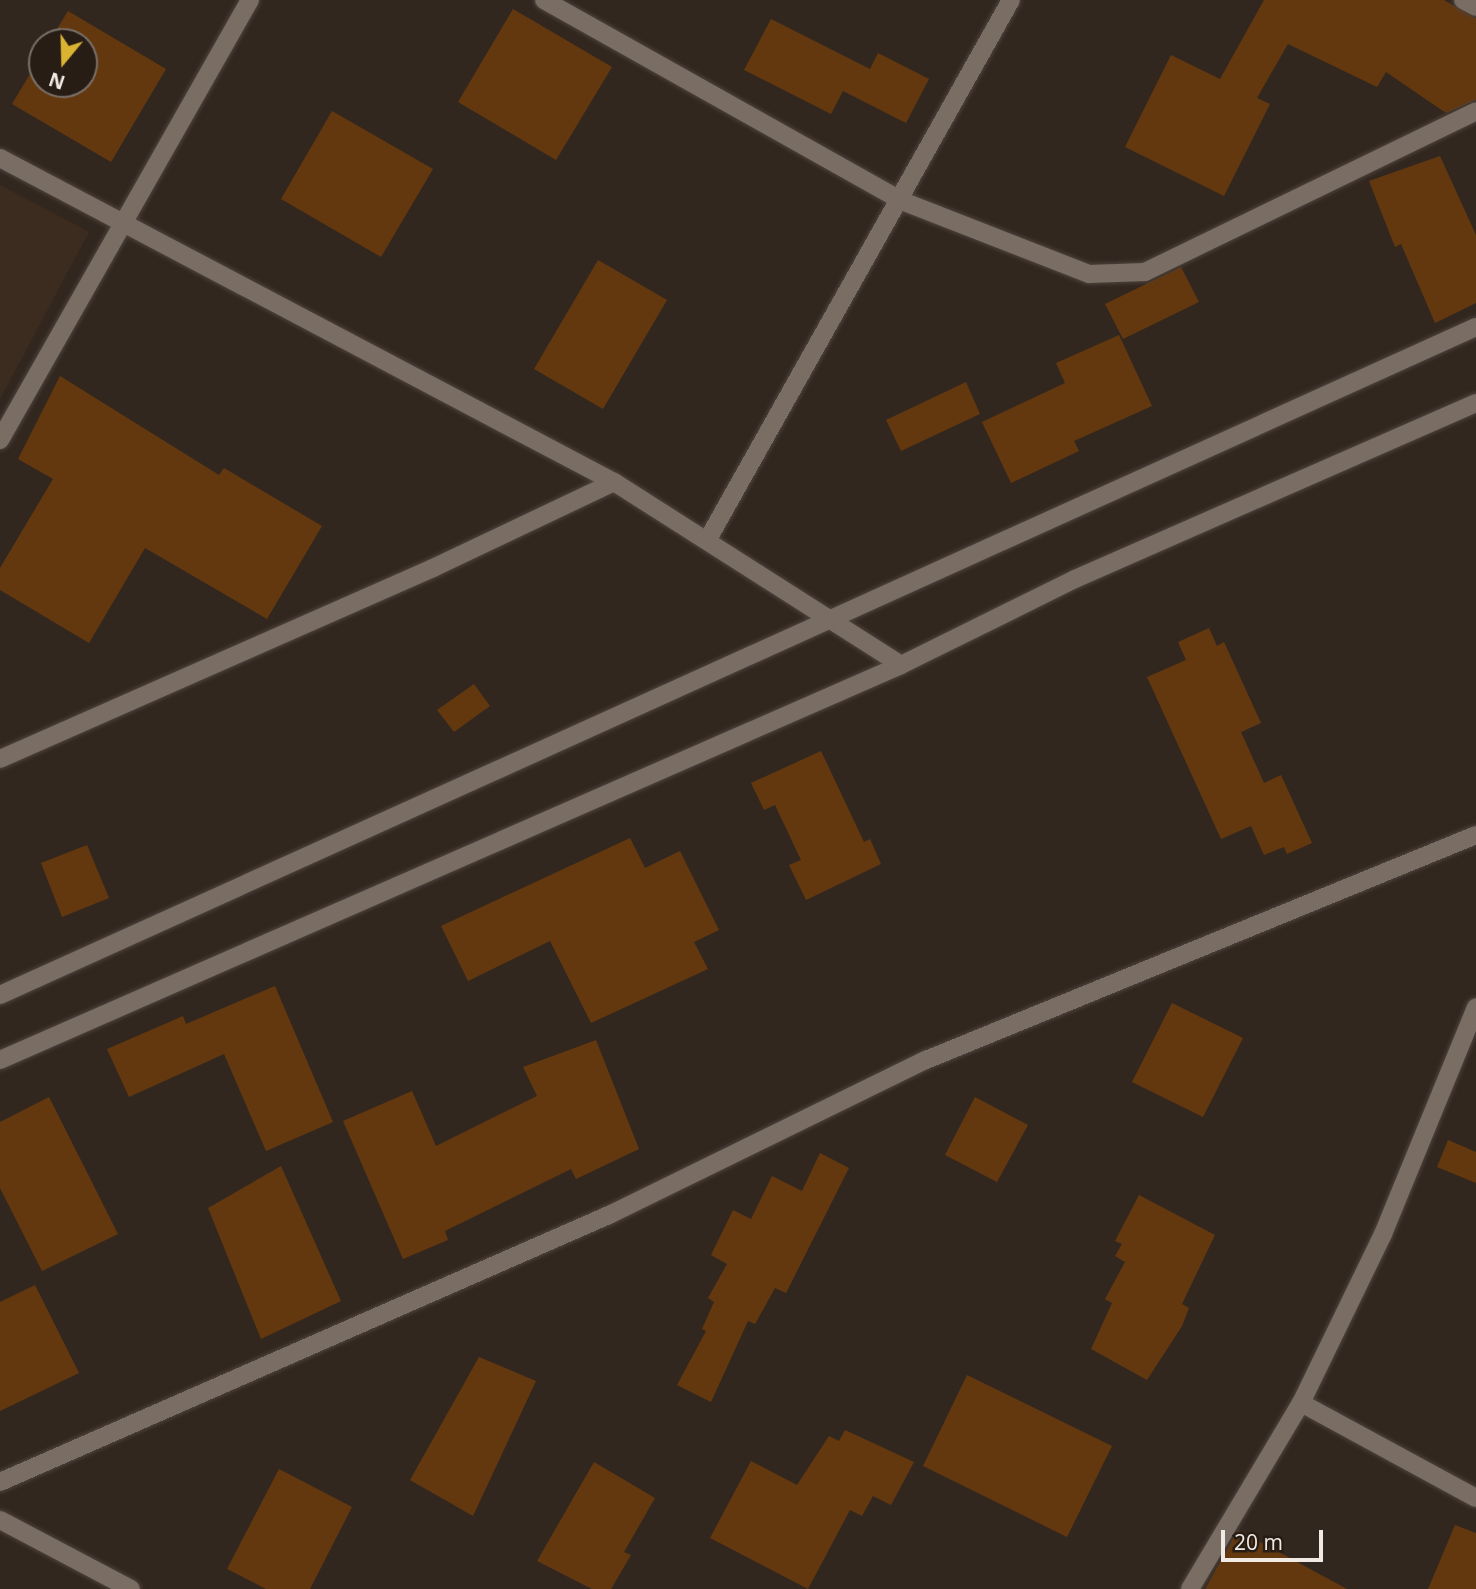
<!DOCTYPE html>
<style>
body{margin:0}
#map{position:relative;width:1476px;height:1589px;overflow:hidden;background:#32271f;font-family:"Open Sans",sans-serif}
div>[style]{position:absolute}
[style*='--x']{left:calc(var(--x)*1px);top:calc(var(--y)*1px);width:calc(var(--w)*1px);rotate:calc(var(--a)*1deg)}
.built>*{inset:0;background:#3c2c1f}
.building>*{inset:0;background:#64380f}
.roads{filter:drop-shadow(0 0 2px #4d443d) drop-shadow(0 0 2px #4d443d)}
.street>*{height:18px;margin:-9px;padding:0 9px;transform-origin:9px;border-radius:9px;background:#7a6e64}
.secondary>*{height:18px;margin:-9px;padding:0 9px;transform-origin:9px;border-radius:9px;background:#7a6e64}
span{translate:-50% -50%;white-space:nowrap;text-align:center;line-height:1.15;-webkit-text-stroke:7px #281d15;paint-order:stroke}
.north{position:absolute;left:28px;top:28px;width:70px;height:70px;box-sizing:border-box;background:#281d15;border:2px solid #786f68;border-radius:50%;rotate:199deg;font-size:19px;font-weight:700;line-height:28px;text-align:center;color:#f1eae4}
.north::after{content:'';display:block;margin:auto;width:24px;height:32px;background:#dab333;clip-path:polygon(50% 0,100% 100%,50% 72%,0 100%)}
.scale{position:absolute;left:1221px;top:1530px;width:102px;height:32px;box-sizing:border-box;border:4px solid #f1eae4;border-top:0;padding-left:9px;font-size:21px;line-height:24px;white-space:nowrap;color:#f1eae4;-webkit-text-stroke:5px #281d15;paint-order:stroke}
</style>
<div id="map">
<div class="built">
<div style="clip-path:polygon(0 185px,89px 232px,0 399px)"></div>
</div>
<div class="building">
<div style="clip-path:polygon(1264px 0,1444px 0,1476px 18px,1476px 100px,1446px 113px,1386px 72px,1377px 87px,1288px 44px,1257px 98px,1270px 104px,1224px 196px,1125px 147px,1171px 55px,1220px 79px)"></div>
<div style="clip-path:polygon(513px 9px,612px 67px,556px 160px,458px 102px)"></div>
<div style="clip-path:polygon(68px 11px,166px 69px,111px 162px,12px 104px,42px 54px,42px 84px,84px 84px,84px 42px,49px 42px)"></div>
<div style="clip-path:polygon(771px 19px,870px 69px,878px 53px,929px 79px,906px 123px,843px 91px,831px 114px,744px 70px)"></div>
<div style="clip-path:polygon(332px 111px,433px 169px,381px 257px,281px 199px)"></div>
<div style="clip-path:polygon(1440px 156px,1476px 235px,1476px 303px,1435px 323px,1401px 244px,1395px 247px,1369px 181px)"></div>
<div style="clip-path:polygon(598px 260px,667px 300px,603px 409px,534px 369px)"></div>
<div style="clip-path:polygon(1181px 267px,1199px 302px,1123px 339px,1105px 304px)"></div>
<div style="clip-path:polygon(1119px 335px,1152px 406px,1074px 441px,1079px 451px,1011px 483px,982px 422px,1065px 383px,1056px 363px)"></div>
<div style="clip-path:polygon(60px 376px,219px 475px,224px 468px,322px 526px,267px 619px,145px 548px,89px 643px,0 590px,0 568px,53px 479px,18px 459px)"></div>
<div style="clip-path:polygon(966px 382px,980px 414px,901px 451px,886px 420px)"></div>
<div style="clip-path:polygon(1209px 628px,1217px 646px,1224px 642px,1261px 723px,1241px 732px,1264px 783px,1281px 775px,1312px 843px,1287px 854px,1284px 847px,1264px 855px,1251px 826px,1221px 839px,1147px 677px,1186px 660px,1178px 642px)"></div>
<div style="clip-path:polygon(474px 684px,490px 706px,454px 732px,437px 710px)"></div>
<div style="clip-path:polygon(821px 751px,864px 842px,870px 839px,881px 864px,806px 900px,789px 865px,801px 860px,775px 805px,764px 810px,751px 783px)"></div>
<div style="clip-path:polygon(630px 838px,645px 868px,680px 851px,719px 930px,694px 942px,708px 969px,591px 1023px,550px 941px,468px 981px,441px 926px)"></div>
<div style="clip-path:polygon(87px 845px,109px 898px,62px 917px,41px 863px)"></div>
<div style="clip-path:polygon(275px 986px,333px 1122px,266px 1151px,224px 1054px,129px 1097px,107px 1049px,183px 1016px,186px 1024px)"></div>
<div style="clip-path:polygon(1172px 1003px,1243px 1038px,1203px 1117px,1132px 1082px)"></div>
<div style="clip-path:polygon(596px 1040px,639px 1149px,576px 1179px,571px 1169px,445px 1231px,448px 1240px,403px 1259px,343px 1121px,412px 1091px,436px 1146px,537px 1096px,523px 1067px)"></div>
<div style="clip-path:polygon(49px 1097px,118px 1234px,42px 1271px,0 1188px,0 1122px)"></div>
<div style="clip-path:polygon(975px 1097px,1028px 1125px,997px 1182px,945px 1155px)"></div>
<div style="clip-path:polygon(1448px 1140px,1476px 1152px,1476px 1183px,1437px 1167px)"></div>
<div style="clip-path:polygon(820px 1153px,849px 1168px,786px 1293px,775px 1288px,755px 1324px,748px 1321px,711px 1402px,677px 1385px,706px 1331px,702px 1329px,714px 1302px,708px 1298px,727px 1264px,711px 1255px,733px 1210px,751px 1219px,772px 1176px,802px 1191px)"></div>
<div style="clip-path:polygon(281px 1166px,341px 1301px,261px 1339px,208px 1208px)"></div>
<div style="clip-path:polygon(1139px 1195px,1215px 1235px,1182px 1304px,1189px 1308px,1182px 1326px,1147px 1380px,1091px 1349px,1112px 1303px,1105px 1299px,1125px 1262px,1115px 1256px,1122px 1244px,1115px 1241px)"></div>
<div style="clip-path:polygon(35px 1285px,79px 1373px,0 1411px,0 1302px)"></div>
<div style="clip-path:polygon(479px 1357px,536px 1381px,473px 1516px,410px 1480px)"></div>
<div style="clip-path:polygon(967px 1375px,1112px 1446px,1067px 1537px,923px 1466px)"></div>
<div style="clip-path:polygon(845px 1430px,914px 1462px,891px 1505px,873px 1496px,862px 1516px,850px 1510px,808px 1589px,710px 1538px,751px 1461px,797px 1485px,829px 1436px,839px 1441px)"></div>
<div style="clip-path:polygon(594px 1462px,655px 1498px,624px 1552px,631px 1555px,611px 1589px,592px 1589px,537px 1561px)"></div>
<div style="clip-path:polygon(279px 1469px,352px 1507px,310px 1589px,266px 1589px,227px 1569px)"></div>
<div style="clip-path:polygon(1455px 1525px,1476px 1533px,1476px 1589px,1428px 1589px)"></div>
<div style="clip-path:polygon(1238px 1530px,1347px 1589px,1205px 1589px)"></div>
</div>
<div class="roads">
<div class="street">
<div style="--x:544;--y:0;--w:411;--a:29.3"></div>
<div style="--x:902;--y:201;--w:201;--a:21.3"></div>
<div style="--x:1089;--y:274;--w:56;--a:-2"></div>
<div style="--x:1145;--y:272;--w:368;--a:-25.9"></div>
<div style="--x:1463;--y:0;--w:15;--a:28"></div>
<div style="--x:0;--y:158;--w:694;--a:27.82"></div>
<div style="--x:614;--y:482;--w:340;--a:32.5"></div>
<div style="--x:0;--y:440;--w:506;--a:-60.4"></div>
<div style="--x:708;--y:539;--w:618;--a:-60.66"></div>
<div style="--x:0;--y:759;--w:473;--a:-23.8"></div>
<div style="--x:433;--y:568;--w:200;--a:-25.4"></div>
<div style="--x:1301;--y:1403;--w:199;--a:28.5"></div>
<div style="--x:0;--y:1482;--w:667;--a:-23.68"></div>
<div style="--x:611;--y:1214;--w:351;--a:-26.1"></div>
<div style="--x:926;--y:1060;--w:594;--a:-22.25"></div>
<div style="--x:0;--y:1520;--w:148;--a:27.8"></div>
<div style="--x:1190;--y:1589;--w:217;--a:-59.2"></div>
<div style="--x:1301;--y:1403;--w:188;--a:-64.1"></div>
<div style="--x:1383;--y:1234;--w:245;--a:-67.7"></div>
</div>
<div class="secondary">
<div style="--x:0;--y:995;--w:1620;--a:-24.35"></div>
<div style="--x:0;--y:1060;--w:984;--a:-23.67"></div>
<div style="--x:901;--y:665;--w:194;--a:-26.3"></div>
<div style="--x:1075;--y:579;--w:438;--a:-23.7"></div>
</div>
</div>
<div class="north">N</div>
<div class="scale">20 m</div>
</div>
